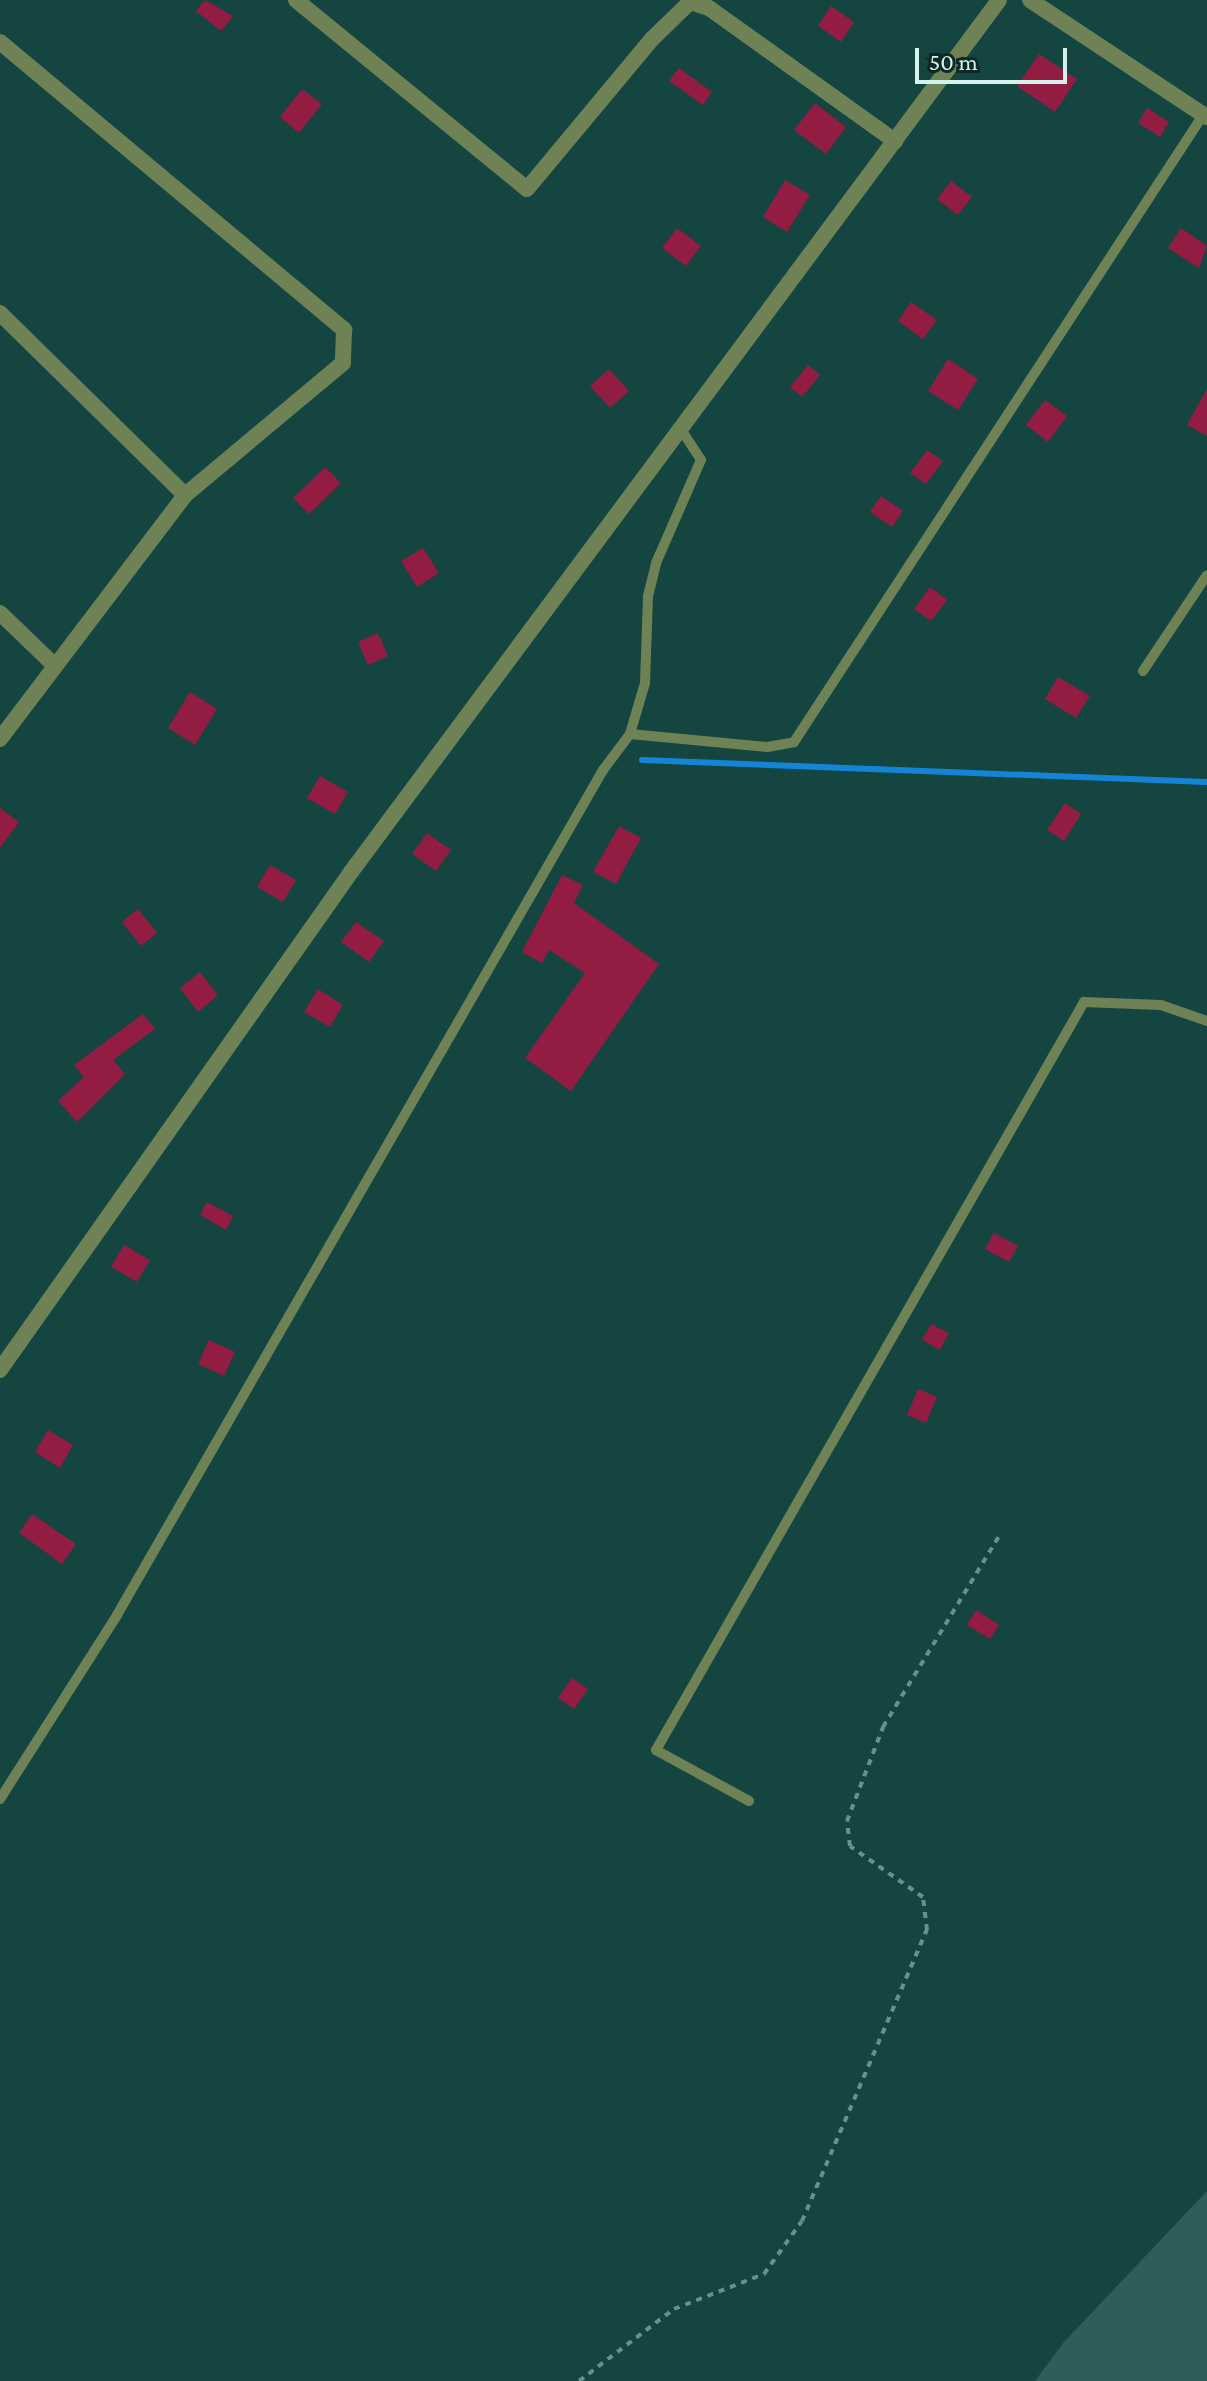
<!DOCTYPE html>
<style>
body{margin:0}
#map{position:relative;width:1207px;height:2381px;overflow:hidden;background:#144541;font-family:"Crimson Pro",serif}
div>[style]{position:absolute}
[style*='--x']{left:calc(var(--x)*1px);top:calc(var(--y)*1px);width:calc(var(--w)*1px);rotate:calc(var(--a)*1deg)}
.green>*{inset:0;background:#2d5e5a}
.stream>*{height:6px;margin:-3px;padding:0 3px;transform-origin:3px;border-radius:3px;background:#1285d7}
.building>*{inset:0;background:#931c43}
.path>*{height:4px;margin-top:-2px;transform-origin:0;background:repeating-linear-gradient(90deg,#68918d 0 6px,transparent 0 12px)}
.service>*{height:10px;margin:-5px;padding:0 5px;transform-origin:5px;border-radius:5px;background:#6e8255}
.minor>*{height:16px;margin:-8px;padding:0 8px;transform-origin:8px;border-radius:8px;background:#6e8255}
span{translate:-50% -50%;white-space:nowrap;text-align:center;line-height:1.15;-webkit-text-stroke:7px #0e2826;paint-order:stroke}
.scale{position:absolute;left:915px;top:48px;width:152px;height:36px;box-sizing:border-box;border:4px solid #d3f2ee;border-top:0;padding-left:10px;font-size:24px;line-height:28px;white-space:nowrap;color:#d3f2ee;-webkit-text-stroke:6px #0e2826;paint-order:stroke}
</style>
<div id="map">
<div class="green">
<div style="clip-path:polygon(1207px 2191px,1207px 2381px,1035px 2381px,1064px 2342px)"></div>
</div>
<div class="stream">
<div style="--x:642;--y:760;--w:565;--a:2.23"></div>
</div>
<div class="building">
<div style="clip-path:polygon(205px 0,233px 16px,221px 31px,196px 11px)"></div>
<div style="clip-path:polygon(831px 6px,854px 22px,841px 42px,818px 26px)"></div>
<div style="clip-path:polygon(1039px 54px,1077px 79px,1055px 112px,1017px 86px)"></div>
<div style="clip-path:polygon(679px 68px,712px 92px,703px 105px,669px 81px)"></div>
<div style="clip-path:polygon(302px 89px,322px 104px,299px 133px,280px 117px)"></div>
<div style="clip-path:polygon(815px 103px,846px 127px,826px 154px,794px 130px)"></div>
<div style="clip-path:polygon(1147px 108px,1169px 122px,1160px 137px,1138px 123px)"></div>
<div style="clip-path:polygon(785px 180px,810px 195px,787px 232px,763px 217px)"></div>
<div style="clip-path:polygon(951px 181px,972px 197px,958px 215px,937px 199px)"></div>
<div style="clip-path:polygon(677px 228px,701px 246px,686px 266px,662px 248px)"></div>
<div style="clip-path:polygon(1181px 228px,1207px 246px,1199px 268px,1168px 248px)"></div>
<div style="clip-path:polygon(911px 302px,937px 320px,923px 339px,898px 321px)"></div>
<div style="clip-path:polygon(948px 359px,978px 379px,958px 410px,928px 391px)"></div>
<div style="clip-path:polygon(808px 365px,820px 375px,802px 397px,790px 387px)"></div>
<div style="clip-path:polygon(609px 369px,629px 391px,610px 408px,590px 386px)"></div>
<div style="clip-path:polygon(1207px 389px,1207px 436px,1187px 425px)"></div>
<div style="clip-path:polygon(1045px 400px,1067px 416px,1048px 442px,1026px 425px)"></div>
<div style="clip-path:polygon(927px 450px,943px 461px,926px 484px,910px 473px)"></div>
<div style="clip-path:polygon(325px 467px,341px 483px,309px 514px,293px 498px)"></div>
<div style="clip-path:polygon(881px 496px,903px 511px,892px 527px,870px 512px)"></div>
<div style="clip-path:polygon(423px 548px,439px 573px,417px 587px,401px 561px)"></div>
<div style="clip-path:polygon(930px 587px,947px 600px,931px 621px,914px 609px)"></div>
<div style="clip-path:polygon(378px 633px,388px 656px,368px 665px,358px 642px)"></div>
<div style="clip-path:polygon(1058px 677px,1090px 696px,1076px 718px,1045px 699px)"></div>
<div style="clip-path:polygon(190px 692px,217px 709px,195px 745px,168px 728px)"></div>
<div style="clip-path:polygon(320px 776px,348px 792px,335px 814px,307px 798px)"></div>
<div style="clip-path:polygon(1065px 803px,1081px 814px,1064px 841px,1047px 830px)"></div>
<div style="clip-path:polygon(0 808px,19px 822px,0 848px)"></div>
<div style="clip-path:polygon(619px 826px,641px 838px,616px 884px,593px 872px)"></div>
<div style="clip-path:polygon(427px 833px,451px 850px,436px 871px,412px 854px)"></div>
<div style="clip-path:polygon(270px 865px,296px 880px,283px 902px,257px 887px)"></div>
<div style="clip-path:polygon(562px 875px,583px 885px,574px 903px,659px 964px,571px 1091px,525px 1058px,585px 973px,549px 950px,542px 963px,522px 952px)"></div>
<div style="clip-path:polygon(138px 909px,157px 933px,141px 946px,122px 922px)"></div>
<div style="clip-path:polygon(356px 922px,384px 941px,369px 962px,341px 942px)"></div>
<div style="clip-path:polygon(200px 972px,218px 995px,198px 1012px,180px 988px)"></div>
<div style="clip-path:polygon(318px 989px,343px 1005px,330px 1027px,304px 1012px)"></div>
<div style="clip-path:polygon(143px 1014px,155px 1029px,113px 1060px,125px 1074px,77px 1122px,58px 1101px,84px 1077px,74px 1065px)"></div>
<div style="clip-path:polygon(207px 1202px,233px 1216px,226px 1230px,200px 1215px)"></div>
<div style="clip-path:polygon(994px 1233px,1018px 1246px,1009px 1262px,985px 1249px)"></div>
<div style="clip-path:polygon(124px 1245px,150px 1260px,137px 1282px,111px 1267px)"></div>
<div style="clip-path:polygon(931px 1324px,949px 1333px,940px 1350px,922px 1340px)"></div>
<div style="clip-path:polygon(209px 1340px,235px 1352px,224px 1376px,198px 1364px)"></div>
<div style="clip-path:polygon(918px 1389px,937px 1397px,926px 1423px,907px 1415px)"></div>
<div style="clip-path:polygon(48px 1430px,73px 1445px,60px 1468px,35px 1452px)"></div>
<div style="clip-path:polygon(32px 1514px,76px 1544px,62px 1564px,19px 1533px)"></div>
<div style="clip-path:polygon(976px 1610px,999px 1625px,990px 1639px,967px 1625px)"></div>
<div style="clip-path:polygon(572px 1678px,588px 1689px,574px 1709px,558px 1698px)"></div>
</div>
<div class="path">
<div style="--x:579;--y:2381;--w:119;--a:-37.2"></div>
<div style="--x:674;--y:2309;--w:97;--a:-21.3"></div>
<div style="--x:764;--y:2274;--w:65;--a:-54.4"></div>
<div style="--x:802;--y:2221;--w:317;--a:-66.8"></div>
<div style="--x:927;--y:1930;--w:33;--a:-97"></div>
<div style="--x:923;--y:1897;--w:89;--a:-145.1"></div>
<div style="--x:850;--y:1846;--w:25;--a:-97"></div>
<div style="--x:847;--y:1821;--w:101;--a:-69"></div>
<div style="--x:883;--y:1727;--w:227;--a:-58.7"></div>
</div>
<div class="service">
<div style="--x:1143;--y:671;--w:115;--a:-56.3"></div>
<div style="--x:630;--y:734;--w:138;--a:5.4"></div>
<div style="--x:767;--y:747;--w:27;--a:-10"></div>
<div style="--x:794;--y:742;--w:749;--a:-56.88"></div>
<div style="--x:0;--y:1799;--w:218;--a:-57.5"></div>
<div style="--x:117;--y:1615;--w:975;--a:-60.09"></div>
<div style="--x:603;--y:770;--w:45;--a:-53.1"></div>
<div style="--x:630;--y:734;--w:53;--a:-73.6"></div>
<div style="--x:645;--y:683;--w:87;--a:-88"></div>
<div style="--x:648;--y:596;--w:34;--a:-76"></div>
<div style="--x:656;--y:563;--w:112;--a:-66.4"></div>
<div style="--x:701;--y:460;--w:35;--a:-123"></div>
<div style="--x:749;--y:1801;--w:106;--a:-151.3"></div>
<div style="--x:656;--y:1750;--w:862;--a:-60.22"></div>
<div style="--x:1084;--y:1002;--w:77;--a:2.2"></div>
<div style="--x:1161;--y:1005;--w:49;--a:19.2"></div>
</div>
<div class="minor">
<div style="--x:296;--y:0;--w:298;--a:39.3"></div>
<div style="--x:527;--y:189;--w:195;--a:-50.2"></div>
<div style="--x:652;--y:39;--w:53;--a:-44.2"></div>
<div style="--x:690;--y:2;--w:20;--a:18"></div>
<div style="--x:709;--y:8;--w:229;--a:35.6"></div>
<div style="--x:1030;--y:0;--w:212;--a:33.5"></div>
<div style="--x:0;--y:42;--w:449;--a:39.9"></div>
<div style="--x:344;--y:330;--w:33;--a:92"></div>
<div style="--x:343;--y:363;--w:206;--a:140.1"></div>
<div style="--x:185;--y:495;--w:260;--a:-135.5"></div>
<div style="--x:0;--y:613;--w:75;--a:43.9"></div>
<div style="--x:0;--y:739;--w:306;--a:-52.8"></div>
<div style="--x:0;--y:1370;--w:609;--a:-54.82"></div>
<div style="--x:351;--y:872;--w:1086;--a:-53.38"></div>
</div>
<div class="scale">50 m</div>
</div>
